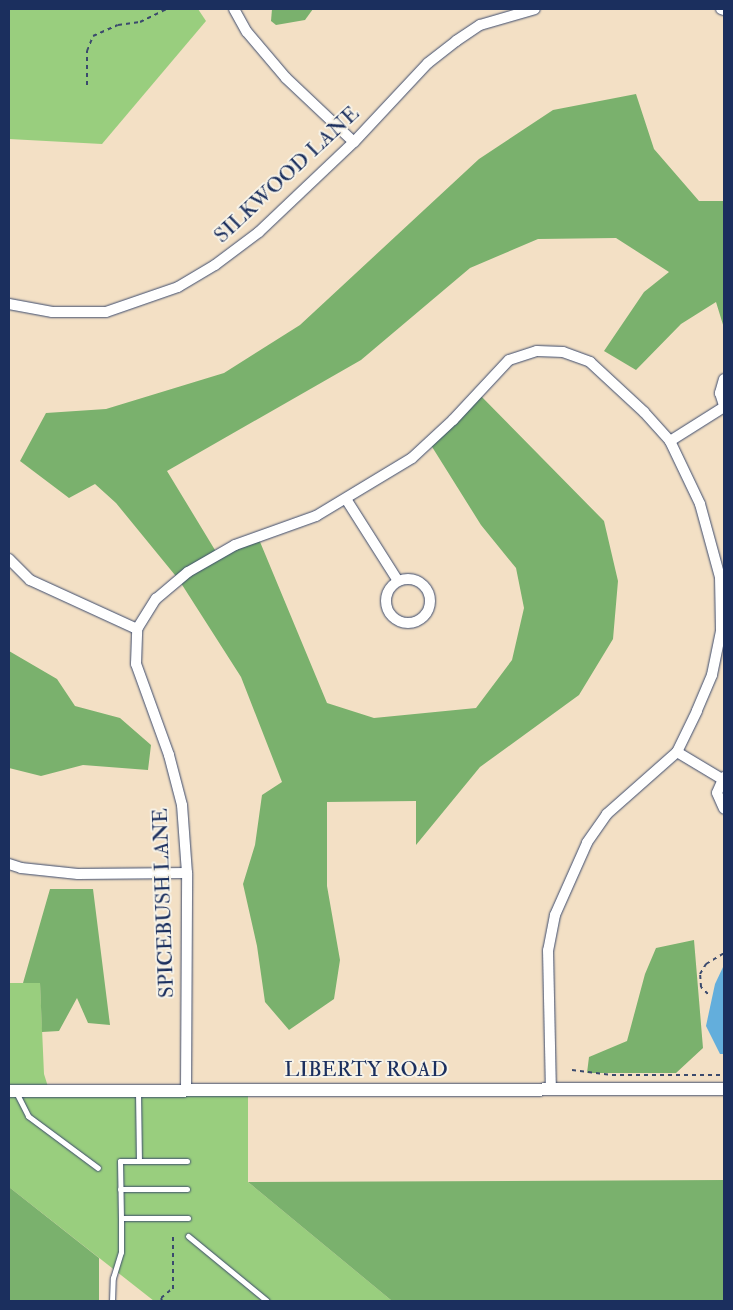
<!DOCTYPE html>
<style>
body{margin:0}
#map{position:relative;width:733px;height:1310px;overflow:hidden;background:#f3e0c5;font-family:"IM FELL Double Pica",serif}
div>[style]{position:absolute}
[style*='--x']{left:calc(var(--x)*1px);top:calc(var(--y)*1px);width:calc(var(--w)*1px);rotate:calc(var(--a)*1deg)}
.green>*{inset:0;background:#99ce7e}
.forest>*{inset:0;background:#7ab16d}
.water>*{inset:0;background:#63aedc}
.path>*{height:2px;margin-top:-1px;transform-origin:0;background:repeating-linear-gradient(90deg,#3b4a6d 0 4px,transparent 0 8px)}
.roads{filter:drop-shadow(0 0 1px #3b4a6d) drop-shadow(0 0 1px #3b4a6d)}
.service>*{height:5px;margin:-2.5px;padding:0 2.5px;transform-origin:2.5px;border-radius:2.5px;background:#fff}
.minor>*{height:10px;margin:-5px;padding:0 5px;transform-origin:5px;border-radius:5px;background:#fff}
.minor>.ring{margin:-5px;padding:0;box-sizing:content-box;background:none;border:10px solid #fff;border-radius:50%}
.tertiary>*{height:12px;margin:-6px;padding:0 6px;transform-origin:6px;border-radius:6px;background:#fff}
span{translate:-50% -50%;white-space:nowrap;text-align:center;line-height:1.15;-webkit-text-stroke:4px #f7f3e8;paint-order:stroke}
.street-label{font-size:21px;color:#1b2f5e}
.frame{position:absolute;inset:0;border:10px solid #1b2f5e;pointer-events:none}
</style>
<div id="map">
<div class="green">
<div style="clip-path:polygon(9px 9px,198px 9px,206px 21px,102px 144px,9px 139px)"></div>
<div style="clip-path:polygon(9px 983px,40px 983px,44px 1074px,49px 1090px,248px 1090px,248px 1182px,392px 1301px,154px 1301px,9px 1187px)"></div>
</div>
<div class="forest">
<div style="clip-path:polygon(272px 9px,313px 9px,305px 20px,276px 25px,271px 21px)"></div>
<div style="clip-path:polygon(636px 94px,654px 149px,699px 201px,724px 201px,724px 328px,716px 302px,681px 324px,636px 370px,604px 351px,644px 292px,669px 272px,616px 238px,538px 239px,470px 268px,361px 360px,167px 471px,218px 555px,258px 537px,327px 703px,374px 718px,476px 708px,512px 660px,524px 608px,516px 568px,481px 525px,429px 442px,477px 392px,604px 521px,618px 581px,613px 639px,579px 695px,480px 767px,416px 845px,416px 801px,327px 802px,327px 886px,340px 960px,334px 999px,289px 1030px,265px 1002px,257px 946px,243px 884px,255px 845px,262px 795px,282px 782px,241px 677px,179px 580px,116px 503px,95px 484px,69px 498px,20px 461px,46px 413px,106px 409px,224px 373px,300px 325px,479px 159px,553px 110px)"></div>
<div style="clip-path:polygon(9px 651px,57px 679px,75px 706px,120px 718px,151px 745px,148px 770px,83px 765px,41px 776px,9px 768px)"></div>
<div style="clip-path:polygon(50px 889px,93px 889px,110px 1025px,88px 1023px,77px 998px,59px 1031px,42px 1032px,40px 983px,23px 983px)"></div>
<div style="clip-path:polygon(694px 940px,703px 1048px,676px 1073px,587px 1073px,589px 1057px,627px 1041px,645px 974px,656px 948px)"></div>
<div style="clip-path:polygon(724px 1180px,724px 1301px,392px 1301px,248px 1182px)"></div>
<div style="clip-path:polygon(9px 1187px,99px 1258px,99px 1301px,9px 1301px)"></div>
</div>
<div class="water">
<div style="clip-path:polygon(724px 965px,724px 1054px,720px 1054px,706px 1026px,715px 984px)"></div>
</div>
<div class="path">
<div style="--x:87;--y:85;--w:34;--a:-90"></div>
<div style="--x:87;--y:51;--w:16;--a:-68"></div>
<div style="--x:93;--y:36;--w:27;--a:-24"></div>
<div style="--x:118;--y:25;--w:22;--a:-8"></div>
<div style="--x:140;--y:22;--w:30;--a:-26"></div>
<div style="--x:708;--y:994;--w:10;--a:-135"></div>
<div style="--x:701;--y:987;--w:13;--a:-94"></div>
<div style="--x:700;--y:974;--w:12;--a:-59"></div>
<div style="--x:706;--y:964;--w:21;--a:-31"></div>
<div style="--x:572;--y:1070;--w:40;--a:7.1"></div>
<div style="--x:612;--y:1075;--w:112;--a:0"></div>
<div style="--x:173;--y:1237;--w:54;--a:90"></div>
<div style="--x:162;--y:1301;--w:3;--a:-108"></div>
<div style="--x:161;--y:1298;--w:16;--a:-40"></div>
</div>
<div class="roads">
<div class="service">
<div style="--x:138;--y:1091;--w:70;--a:89.2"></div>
<div style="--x:139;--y:1161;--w:48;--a:0"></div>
<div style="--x:16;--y:1092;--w:27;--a:63"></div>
<div style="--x:28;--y:1116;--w:87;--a:36.6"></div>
<div style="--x:139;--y:1161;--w:19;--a:180"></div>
<div style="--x:120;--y:1161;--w:57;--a:89"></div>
<div style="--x:121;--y:1218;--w:67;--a:0"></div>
<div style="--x:120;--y:1189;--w:67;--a:0"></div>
<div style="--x:188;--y:1236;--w:102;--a:39.4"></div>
<div style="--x:112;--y:1301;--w:23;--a:-88"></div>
<div style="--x:113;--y:1278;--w:27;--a:-73"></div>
<div style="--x:121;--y:1252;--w:34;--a:-90"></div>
</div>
<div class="minor">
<div style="--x:234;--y:9;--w:26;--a:61"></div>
<div style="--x:247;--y:32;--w:60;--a:49.7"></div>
<div style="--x:286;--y:78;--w:93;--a:43.3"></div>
<div style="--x:721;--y:9;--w:3;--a:18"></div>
<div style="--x:9;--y:304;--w:44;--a:10.5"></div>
<div style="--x:52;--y:312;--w:54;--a:0"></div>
<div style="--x:106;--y:312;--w:76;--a:-19.1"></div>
<div style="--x:178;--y:287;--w:43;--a:-30.7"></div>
<div style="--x:215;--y:265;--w:55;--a:-36.9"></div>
<div style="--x:259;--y:232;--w:131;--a:-43.5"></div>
<div style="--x:354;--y:142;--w:108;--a:-46.9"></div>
<div style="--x:428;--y:63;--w:36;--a:-38"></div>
<div style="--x:456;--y:41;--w:29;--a:-34"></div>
<div style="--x:480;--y:25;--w:57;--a:-16.2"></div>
<div style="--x:724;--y:379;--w:15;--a:106"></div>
<div style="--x:720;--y:393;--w:13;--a:72"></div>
<div style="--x:670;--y:441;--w:64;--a:-32.2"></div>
<div style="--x:346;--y:499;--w:97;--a:57.6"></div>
<div style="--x:9;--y:559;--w:30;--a:45"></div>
<div style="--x:30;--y:580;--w:118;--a:24.6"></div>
<div class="ring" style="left:386px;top:579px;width:34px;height:34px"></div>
<div style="--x:677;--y:752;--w:52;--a:31"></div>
<div style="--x:724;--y:777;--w:17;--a:114"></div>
<div style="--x:717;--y:793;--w:17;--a:66"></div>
<div style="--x:9;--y:864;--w:13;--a:18"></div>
<div style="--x:21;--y:868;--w:57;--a:6"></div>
<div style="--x:78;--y:874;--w:109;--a:-0.5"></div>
<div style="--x:186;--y:1090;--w:217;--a:-89.7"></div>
<div style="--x:187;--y:873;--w:68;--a:-94.2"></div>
<div style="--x:182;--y:805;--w:52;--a:-104.6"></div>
<div style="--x:169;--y:755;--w:97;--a:-109.9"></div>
<div style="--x:136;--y:664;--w:35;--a:-88"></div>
<div style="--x:137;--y:629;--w:36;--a:-58"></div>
<div style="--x:156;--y:599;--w:42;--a:-40.2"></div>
<div style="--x:188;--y:572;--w:54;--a:-29.9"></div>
<div style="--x:235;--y:545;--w:86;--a:-19.7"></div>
<div style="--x:316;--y:516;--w:112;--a:-31.1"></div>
<div style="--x:412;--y:458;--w:56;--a:-42.8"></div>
<div style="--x:453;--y:420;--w:82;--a:-47"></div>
<div style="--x:509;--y:360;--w:29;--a:-18"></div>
<div style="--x:537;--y:351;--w:26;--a:2"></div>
<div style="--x:563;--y:352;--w:29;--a:20"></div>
<div style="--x:590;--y:362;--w:74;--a:42.8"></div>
<div style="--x:644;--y:412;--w:39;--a:48"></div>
<div style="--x:670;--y:441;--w:70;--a:64.5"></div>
<div style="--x:700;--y:504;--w:76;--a:74.7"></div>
<div style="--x:720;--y:577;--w:54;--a:88.9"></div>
<div style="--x:721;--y:631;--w:45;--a:101.6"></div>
<div style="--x:712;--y:675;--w:39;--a:113"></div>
<div style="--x:697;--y:711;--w:46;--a:116"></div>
<div style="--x:677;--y:752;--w:94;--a:138.5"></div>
<div style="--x:607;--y:814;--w:35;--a:125"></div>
<div style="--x:587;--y:843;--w:79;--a:114"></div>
<div style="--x:555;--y:915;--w:36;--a:101"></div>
<div style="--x:548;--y:950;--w:139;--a:88.8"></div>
</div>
<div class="tertiary">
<div style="--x:9;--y:1091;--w:715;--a:-0.16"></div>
</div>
</div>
<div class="street-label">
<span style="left:287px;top:175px;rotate:-43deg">SILKWOOD LANE</span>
<span style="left:164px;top:903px;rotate:-92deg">SPICEBUSH LANE</span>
<span style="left:366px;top:1070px">LIBERTY ROAD</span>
</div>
<div class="frame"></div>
</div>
